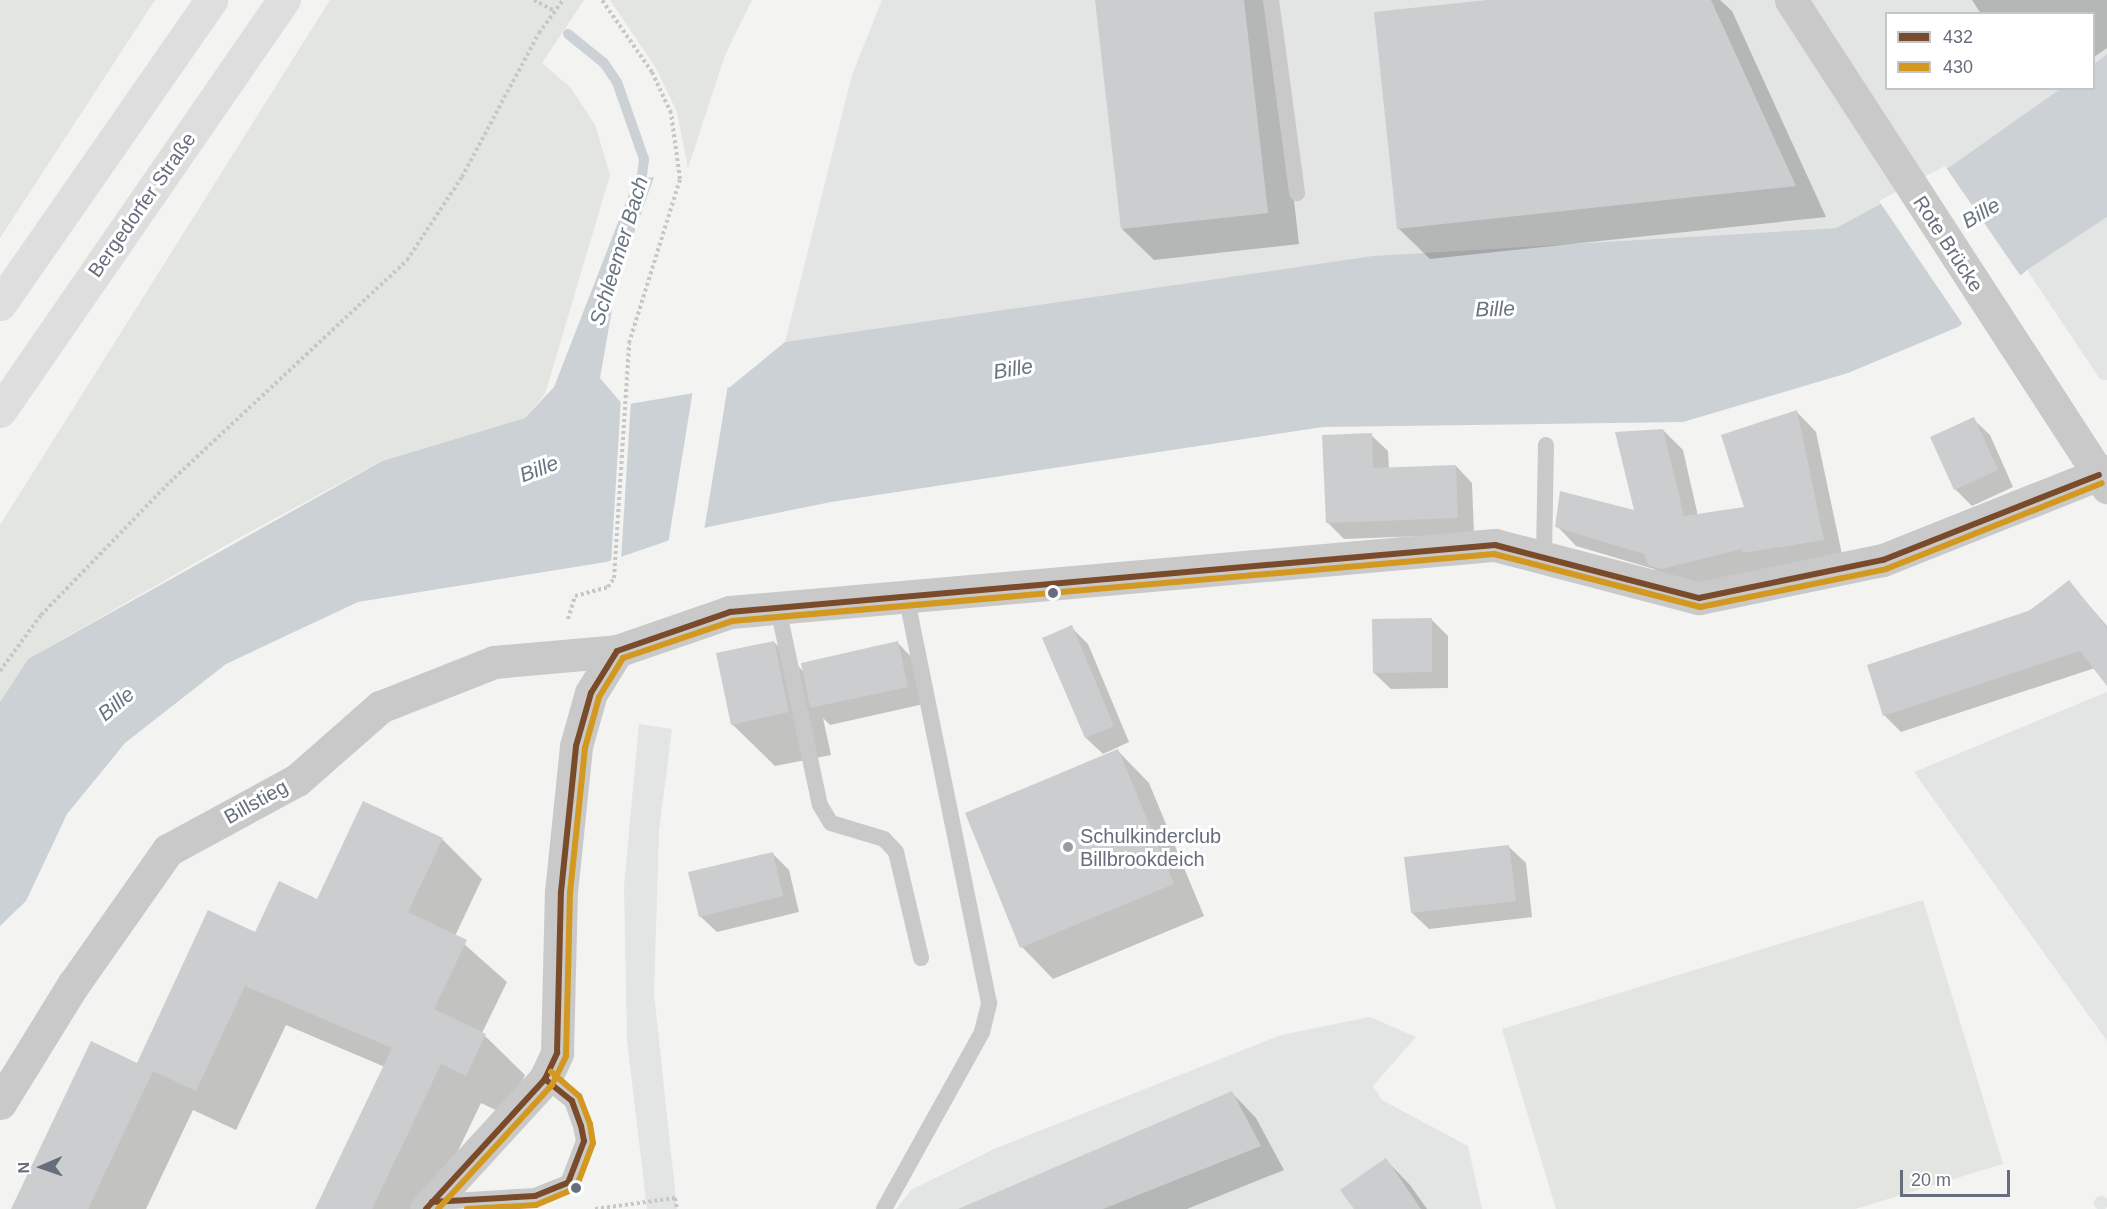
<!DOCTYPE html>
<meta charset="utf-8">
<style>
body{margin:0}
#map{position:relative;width:2107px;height:1209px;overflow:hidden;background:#f3f3f2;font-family:Arial,sans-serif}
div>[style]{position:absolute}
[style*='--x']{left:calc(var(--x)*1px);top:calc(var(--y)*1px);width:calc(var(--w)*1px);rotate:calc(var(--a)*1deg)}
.built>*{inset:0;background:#e3e4e4}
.round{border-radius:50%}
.green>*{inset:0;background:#e2e5e0}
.water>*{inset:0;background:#ccd1d5}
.pier>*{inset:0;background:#f3f3f2}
.shadow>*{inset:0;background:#0003}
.stream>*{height:10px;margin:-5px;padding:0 5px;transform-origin:5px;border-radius:5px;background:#ccd1d5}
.building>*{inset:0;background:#cccdce}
.path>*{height:4px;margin-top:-2px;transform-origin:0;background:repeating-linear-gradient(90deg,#c7c7c8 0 3px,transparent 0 6px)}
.service>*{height:16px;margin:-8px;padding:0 8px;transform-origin:8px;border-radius:8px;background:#c9c9ca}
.minor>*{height:33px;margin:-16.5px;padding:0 16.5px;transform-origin:16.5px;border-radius:16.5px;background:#c9c9ca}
.tertiary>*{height:33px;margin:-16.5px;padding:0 16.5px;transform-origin:16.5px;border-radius:16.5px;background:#c9c9ca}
.trunk>*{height:33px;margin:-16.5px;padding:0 16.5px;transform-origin:16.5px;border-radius:16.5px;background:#dedede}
.bus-1>*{height:6px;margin:-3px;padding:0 3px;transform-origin:3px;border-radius:3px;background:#7a4b2a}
.bus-2>*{height:6px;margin:-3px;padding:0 3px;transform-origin:3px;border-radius:3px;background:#d39820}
.dots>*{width:16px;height:16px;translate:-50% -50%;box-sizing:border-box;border:3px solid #fff;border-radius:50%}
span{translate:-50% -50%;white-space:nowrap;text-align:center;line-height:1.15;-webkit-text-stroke:6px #fff;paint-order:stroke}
.street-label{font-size:20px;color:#666e7e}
.poi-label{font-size:20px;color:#666e7e}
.left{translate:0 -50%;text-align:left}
.water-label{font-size:21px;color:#677582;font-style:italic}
.legend{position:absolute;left:1885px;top:12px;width:210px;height:78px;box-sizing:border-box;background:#fff;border:2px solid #c2c5cb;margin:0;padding:8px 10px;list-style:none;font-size:18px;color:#666e7e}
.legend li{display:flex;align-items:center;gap:12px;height:30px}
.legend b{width:30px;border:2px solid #c2c5cb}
.north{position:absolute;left:12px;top:1137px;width:60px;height:60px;-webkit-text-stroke:4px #fff;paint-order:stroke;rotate:268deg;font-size:16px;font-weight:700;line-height:24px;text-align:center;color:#666e7e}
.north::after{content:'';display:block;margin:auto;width:21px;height:27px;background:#666e7e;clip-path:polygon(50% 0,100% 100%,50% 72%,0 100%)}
.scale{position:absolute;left:1900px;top:1170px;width:110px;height:27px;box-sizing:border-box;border:3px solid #666e7e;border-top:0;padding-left:8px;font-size:18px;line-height:21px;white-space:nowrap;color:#666e7e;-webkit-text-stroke:4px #fff;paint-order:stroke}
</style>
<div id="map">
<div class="built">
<div style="clip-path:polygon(882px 0,2107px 0,2107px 54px,2094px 64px,2094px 14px,1886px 14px,1886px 88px,2060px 89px,1951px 166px,1836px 228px,1372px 256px,785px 342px,852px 75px)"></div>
<div style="clip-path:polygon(2107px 217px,2107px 380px,2100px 379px,2027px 270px)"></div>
<div style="clip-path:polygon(2107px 692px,2107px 1041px,1914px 772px)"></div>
<div style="clip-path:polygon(639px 724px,672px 729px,659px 831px,654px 994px,677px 1209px,647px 1209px,627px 1040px,624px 886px)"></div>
<div style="clip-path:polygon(1370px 1017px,1416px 1037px,1373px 1086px,1382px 1100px,1468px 1146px,1482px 1209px,896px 1209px,911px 1190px,994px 1149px,1281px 1035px)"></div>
<div class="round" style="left:2094px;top:1196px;width:14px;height:14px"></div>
</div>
<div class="green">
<div style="clip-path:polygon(0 0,155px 0,0 238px)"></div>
<div style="clip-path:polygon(330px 0,584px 0,542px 63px,571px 88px,595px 125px,610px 175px,545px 394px,525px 418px,381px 461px,235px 540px,28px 659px,0 702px,0 525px)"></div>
<div style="clip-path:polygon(610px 0,752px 0,725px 55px,688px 168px,677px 112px,656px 68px)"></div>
<div style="clip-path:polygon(1923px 900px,2003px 1164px,1855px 1209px,1556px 1209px,1502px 1029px)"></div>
</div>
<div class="water">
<div style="clip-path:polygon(2107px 54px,2107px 217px,2027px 270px,1958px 327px,1848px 373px,1683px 422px,1323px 427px,831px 502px,708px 527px,606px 562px,358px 602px,226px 664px,125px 743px,67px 814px,26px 901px,0 926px,0 702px,28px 659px,382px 461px,525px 418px,554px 387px,635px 179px,654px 177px,617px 281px,600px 378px,623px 405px,730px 387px,785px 342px,1372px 256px,1836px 228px,1951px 166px,2060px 89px,2094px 88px,2094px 64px)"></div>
</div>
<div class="pier">
<div style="clip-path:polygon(1945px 166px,2022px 278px,1964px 326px,1879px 201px)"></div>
<div style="clip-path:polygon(728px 385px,704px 531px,668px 544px,693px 390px)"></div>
<div style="clip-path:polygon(621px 398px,631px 400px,621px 560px,611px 564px)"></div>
</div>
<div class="shadow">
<div style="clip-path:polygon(1096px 0,1271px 0,1299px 244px,1154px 260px,1122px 229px)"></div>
<div style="clip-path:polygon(1501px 0,1720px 0,1732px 11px,1826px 217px,1430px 259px,1398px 228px)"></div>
<div style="clip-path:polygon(1972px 0,2107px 0,2107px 48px,2094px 57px,2094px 14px,1981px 14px)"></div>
<div style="clip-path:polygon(1797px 412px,1816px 432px,1843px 559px,1682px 588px,1669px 584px,1654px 569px,1576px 546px,1557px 526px,1636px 512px,1663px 430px,1683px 450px,1698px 516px,1746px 508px)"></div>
<div style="clip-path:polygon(1973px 419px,1990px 435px,2013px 487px,1972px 506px,1955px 489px)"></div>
<div style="clip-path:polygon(1371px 435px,1388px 451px,1389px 469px,1456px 466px,1472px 483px,1474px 534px,1344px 539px,1328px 523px)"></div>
<div style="clip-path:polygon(2069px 582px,2107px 626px,2107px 680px,2095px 668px,1901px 732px,1884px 715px)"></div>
<div style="clip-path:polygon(1431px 619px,1448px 636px,1448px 688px,1391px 689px,1374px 673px)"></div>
<div style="clip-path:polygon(1071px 627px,1088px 644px,1129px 742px,1103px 754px,1086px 738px,1044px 639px)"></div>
<div style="clip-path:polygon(774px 642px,805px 673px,898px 643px,914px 660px,924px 704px,830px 725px,823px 718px,831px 755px,775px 766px,732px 724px)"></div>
<div style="clip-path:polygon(1118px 751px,1149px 783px,1204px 916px,1053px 979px,1022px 947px)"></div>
<div style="clip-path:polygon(442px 839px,482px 879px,455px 936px,507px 982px,482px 1033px,525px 1075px,506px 1115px,481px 1103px,430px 1209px,317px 1209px,385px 1067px,286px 1025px,236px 1130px,193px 1110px,146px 1209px,13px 1209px,256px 934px)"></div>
<div style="clip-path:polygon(1509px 847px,1526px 863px,1532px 917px,1429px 929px,1412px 913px)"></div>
<div style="clip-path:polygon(772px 853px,789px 870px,799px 912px,717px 932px,700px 916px)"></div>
<div style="clip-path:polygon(1232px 1093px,1256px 1118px,1284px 1170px,1187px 1209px,969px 1209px)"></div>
<div style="clip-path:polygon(1386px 1160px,1410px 1185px,1427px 1209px,1355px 1209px)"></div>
</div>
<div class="stream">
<div style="--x:568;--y:34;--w:46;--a:38.9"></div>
<div style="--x:604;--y:63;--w:23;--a:56"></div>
<div style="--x:617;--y:82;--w:82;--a:70.7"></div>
<div style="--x:644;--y:159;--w:33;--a:97"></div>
</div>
<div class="building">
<div style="clip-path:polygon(1095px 0,1244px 0,1268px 213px,1121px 229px)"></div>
<div style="clip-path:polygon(1487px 0,1711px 0,1796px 186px,1397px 229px,1374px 12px)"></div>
<div style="clip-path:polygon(1797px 410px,1824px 540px,1743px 553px,1742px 549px,1661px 569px,1648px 565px,1644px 554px,1555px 527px,1560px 491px,1634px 510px,1615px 432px,1663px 429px,1684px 516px,1744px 507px,1721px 435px)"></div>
<div style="clip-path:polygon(1974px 417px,1998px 470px,1954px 490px,1930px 437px)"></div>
<div style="clip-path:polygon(1372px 433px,1373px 468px,1456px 465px,1458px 518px,1326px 523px,1322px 435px)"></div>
<div style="clip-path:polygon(2069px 580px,2107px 628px,2107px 686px,2080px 651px,1883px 716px,1867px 665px,2031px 610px)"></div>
<div style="clip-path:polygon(1432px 618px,1432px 672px,1373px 673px,1372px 619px)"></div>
<div style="clip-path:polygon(1072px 625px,1114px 726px,1085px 738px,1042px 638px)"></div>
<div style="clip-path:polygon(774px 641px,789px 712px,731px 725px,716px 653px)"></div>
<div style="clip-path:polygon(898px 641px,908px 687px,810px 708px,801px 663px)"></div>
<div style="clip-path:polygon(1118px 749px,1174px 884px,1020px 948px,965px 813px)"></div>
<div style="clip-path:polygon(363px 801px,443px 838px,408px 912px,467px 940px,434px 1009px,486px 1034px,466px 1076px,441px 1064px,372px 1209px,315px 1209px,392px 1048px,245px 986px,196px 1091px,153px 1071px,88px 1209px,11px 1209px,91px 1041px,137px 1063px,208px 910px,255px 932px,279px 881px,317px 899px)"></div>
<div style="clip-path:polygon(1509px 845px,1516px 901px,1411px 913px,1404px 857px)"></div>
<div style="clip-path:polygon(773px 852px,783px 896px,699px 917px,688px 872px)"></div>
<div style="clip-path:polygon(1232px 1091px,1261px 1146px,1103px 1209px,958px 1209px)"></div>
<div style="clip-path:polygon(1386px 1158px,1421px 1209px,1354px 1209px,1340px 1190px)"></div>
</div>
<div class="path">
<div style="--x:534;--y:0;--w:24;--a:28"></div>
<div style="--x:568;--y:619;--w:24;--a:-73"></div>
<div style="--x:575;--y:596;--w:34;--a:-15"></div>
<div style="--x:608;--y:587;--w:11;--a:-56"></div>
<div style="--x:614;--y:578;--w:235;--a:-86.3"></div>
<div style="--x:629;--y:343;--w:172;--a:-72.7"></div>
<div style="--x:680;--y:179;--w:67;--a:-97.8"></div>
<div style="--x:671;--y:113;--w:45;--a:-114.9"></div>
<div style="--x:652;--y:72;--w:88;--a:-124.8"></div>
<div style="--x:0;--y:671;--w:69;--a:-53.8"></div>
<div style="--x:41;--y:615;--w:185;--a:-45.9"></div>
<div style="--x:170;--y:482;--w:325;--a:-43.1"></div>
<div style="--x:407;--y:260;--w:100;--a:-56.5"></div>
<div style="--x:462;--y:177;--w:163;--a:-61.9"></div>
<div style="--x:539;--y:33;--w:41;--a:-54"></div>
<div style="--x:595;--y:1209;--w:81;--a:-7.8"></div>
<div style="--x:675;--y:1198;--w:11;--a:80"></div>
</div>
<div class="service">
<div style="--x:1271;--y:0;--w:195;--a:82.3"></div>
<div style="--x:1544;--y:557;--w:112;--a:-89"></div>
<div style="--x:778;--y:608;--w:201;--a:78"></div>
<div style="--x:820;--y:805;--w:21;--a:59"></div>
<div style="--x:831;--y:823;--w:55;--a:16.8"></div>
<div style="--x:884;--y:839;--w:18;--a:47"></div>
<div style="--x:896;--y:852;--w:109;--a:76.7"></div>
<div style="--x:436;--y:1202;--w:99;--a:-3.5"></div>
<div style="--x:535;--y:1196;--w:35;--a:-22"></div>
<div style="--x:568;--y:1183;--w:45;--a:-69.1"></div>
<div style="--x:584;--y:1141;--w:15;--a:-101"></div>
<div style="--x:581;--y:1126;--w:27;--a:-110"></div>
<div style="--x:572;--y:1101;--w:35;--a:-141"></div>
<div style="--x:884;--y:1209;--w:202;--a:-61"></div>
<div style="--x:982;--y:1032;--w:30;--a:-76"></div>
<div style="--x:989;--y:1003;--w:416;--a:-101.5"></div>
</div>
<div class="minor">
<div style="--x:0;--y:1103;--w:139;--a:-58.3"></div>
<div style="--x:73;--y:985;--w:165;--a:-54.9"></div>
<div style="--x:168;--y:850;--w:147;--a:-28.5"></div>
<div style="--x:297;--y:780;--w:111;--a:-41.3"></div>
<div style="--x:380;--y:707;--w:123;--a:-21.5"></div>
<div style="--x:494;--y:662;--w:123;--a:-5.1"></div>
</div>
<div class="tertiary">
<div style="--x:1791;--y:0;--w:581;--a:57.02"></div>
<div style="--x:426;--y:1209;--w:176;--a:-47.5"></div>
<div style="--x:545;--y:1079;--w:29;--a:-65"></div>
<div style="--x:557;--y:1053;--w:161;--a:-88.6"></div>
<div style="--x:561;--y:892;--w:147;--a:-84.1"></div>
<div style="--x:576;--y:746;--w:55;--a:-74.2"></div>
<div style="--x:591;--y:693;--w:49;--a:-58.2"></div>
<div style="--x:617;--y:651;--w:120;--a:-19"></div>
<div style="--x:730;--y:612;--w:768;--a:-5.01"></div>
<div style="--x:1495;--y:545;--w:211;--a:14.6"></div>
<div style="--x:1699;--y:598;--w:188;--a:-11.7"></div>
<div style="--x:1883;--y:560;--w:241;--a:-21.7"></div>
</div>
<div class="trunk">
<div style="--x:0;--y:304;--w:370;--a:-55.2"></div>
<div style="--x:0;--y:411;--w:500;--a:-55.4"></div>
</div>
<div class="bus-1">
<div style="--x:432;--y:1202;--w:103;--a:-3.3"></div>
<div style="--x:535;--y:1196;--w:35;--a:-22"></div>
<div style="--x:568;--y:1183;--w:45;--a:-69.1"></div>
<div style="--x:584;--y:1141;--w:15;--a:-101"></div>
<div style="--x:581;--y:1126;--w:27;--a:-110"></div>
<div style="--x:572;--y:1101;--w:35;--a:-141"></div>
<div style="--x:426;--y:1209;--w:176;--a:-47.5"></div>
<div style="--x:545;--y:1079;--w:29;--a:-65"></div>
<div style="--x:557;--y:1053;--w:161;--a:-88.6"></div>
<div style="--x:561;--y:892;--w:147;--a:-84.1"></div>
<div style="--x:576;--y:746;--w:55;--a:-74.2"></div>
<div style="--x:591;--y:693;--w:49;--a:-58.2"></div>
<div style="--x:617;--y:651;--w:120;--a:-19"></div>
<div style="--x:730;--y:612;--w:768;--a:-5.01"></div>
<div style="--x:1495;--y:545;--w:211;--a:14.6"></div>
<div style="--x:1699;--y:598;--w:188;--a:-11.7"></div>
<div style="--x:1883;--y:560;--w:232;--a:-21.5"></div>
</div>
<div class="bus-2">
<div style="--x:438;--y:1209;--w:168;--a:-47.4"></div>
<div style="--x:552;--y:1085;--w:32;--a:-64"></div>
<div style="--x:566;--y:1056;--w:163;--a:-88.6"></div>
<div style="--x:570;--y:893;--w:146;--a:-84.1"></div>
<div style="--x:585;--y:748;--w:53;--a:-74.6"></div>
<div style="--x:599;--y:697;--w:46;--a:-58.4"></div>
<div style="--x:623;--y:658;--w:115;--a:-18.7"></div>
<div style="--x:732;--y:621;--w:765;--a:-5.02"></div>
<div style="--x:1494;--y:554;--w:213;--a:14.4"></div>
<div style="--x:1700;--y:607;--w:190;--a:-11.5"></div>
<div style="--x:1886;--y:569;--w:232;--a:-21.7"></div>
<div style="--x:467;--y:1209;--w:69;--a:-3.3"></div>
<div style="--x:536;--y:1205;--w:43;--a:-23"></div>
<div style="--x:576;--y:1188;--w:48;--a:-69.3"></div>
<div style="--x:593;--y:1143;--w:19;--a:-99"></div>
<div style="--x:590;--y:1124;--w:30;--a:-111"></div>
<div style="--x:579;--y:1096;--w:37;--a:-139"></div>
</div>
<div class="dots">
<div style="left:1053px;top:593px;background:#666e7e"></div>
<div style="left:1068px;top:847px;background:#979da7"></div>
<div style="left:576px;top:1188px;background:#666e7e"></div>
</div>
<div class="street-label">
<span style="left:142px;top:205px;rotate:-55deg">Bergedorfer Straße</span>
<span style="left:1948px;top:244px;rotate:57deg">Rote Brücke</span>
<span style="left:256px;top:802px;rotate:-29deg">Billstieg</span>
</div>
<div class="poi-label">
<span class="left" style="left:1080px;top:848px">Schulkinderclub<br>Billbrookdeich</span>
</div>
<div class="water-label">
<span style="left:1981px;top:213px;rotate:-30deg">Bille</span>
<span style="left:619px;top:251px;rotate:-73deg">Schleemer Bach</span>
<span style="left:1495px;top:309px;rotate:-2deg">Bille</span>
<span style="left:1013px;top:369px;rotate:-9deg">Bille</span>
<span style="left:539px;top:469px;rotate:-21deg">Bille</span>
<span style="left:116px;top:704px;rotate:-40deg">Bille</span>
</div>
<ul class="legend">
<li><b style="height:8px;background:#7a4b2a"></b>432</li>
<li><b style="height:8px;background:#d39820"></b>430</li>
</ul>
<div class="north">N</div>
<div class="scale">20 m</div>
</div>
